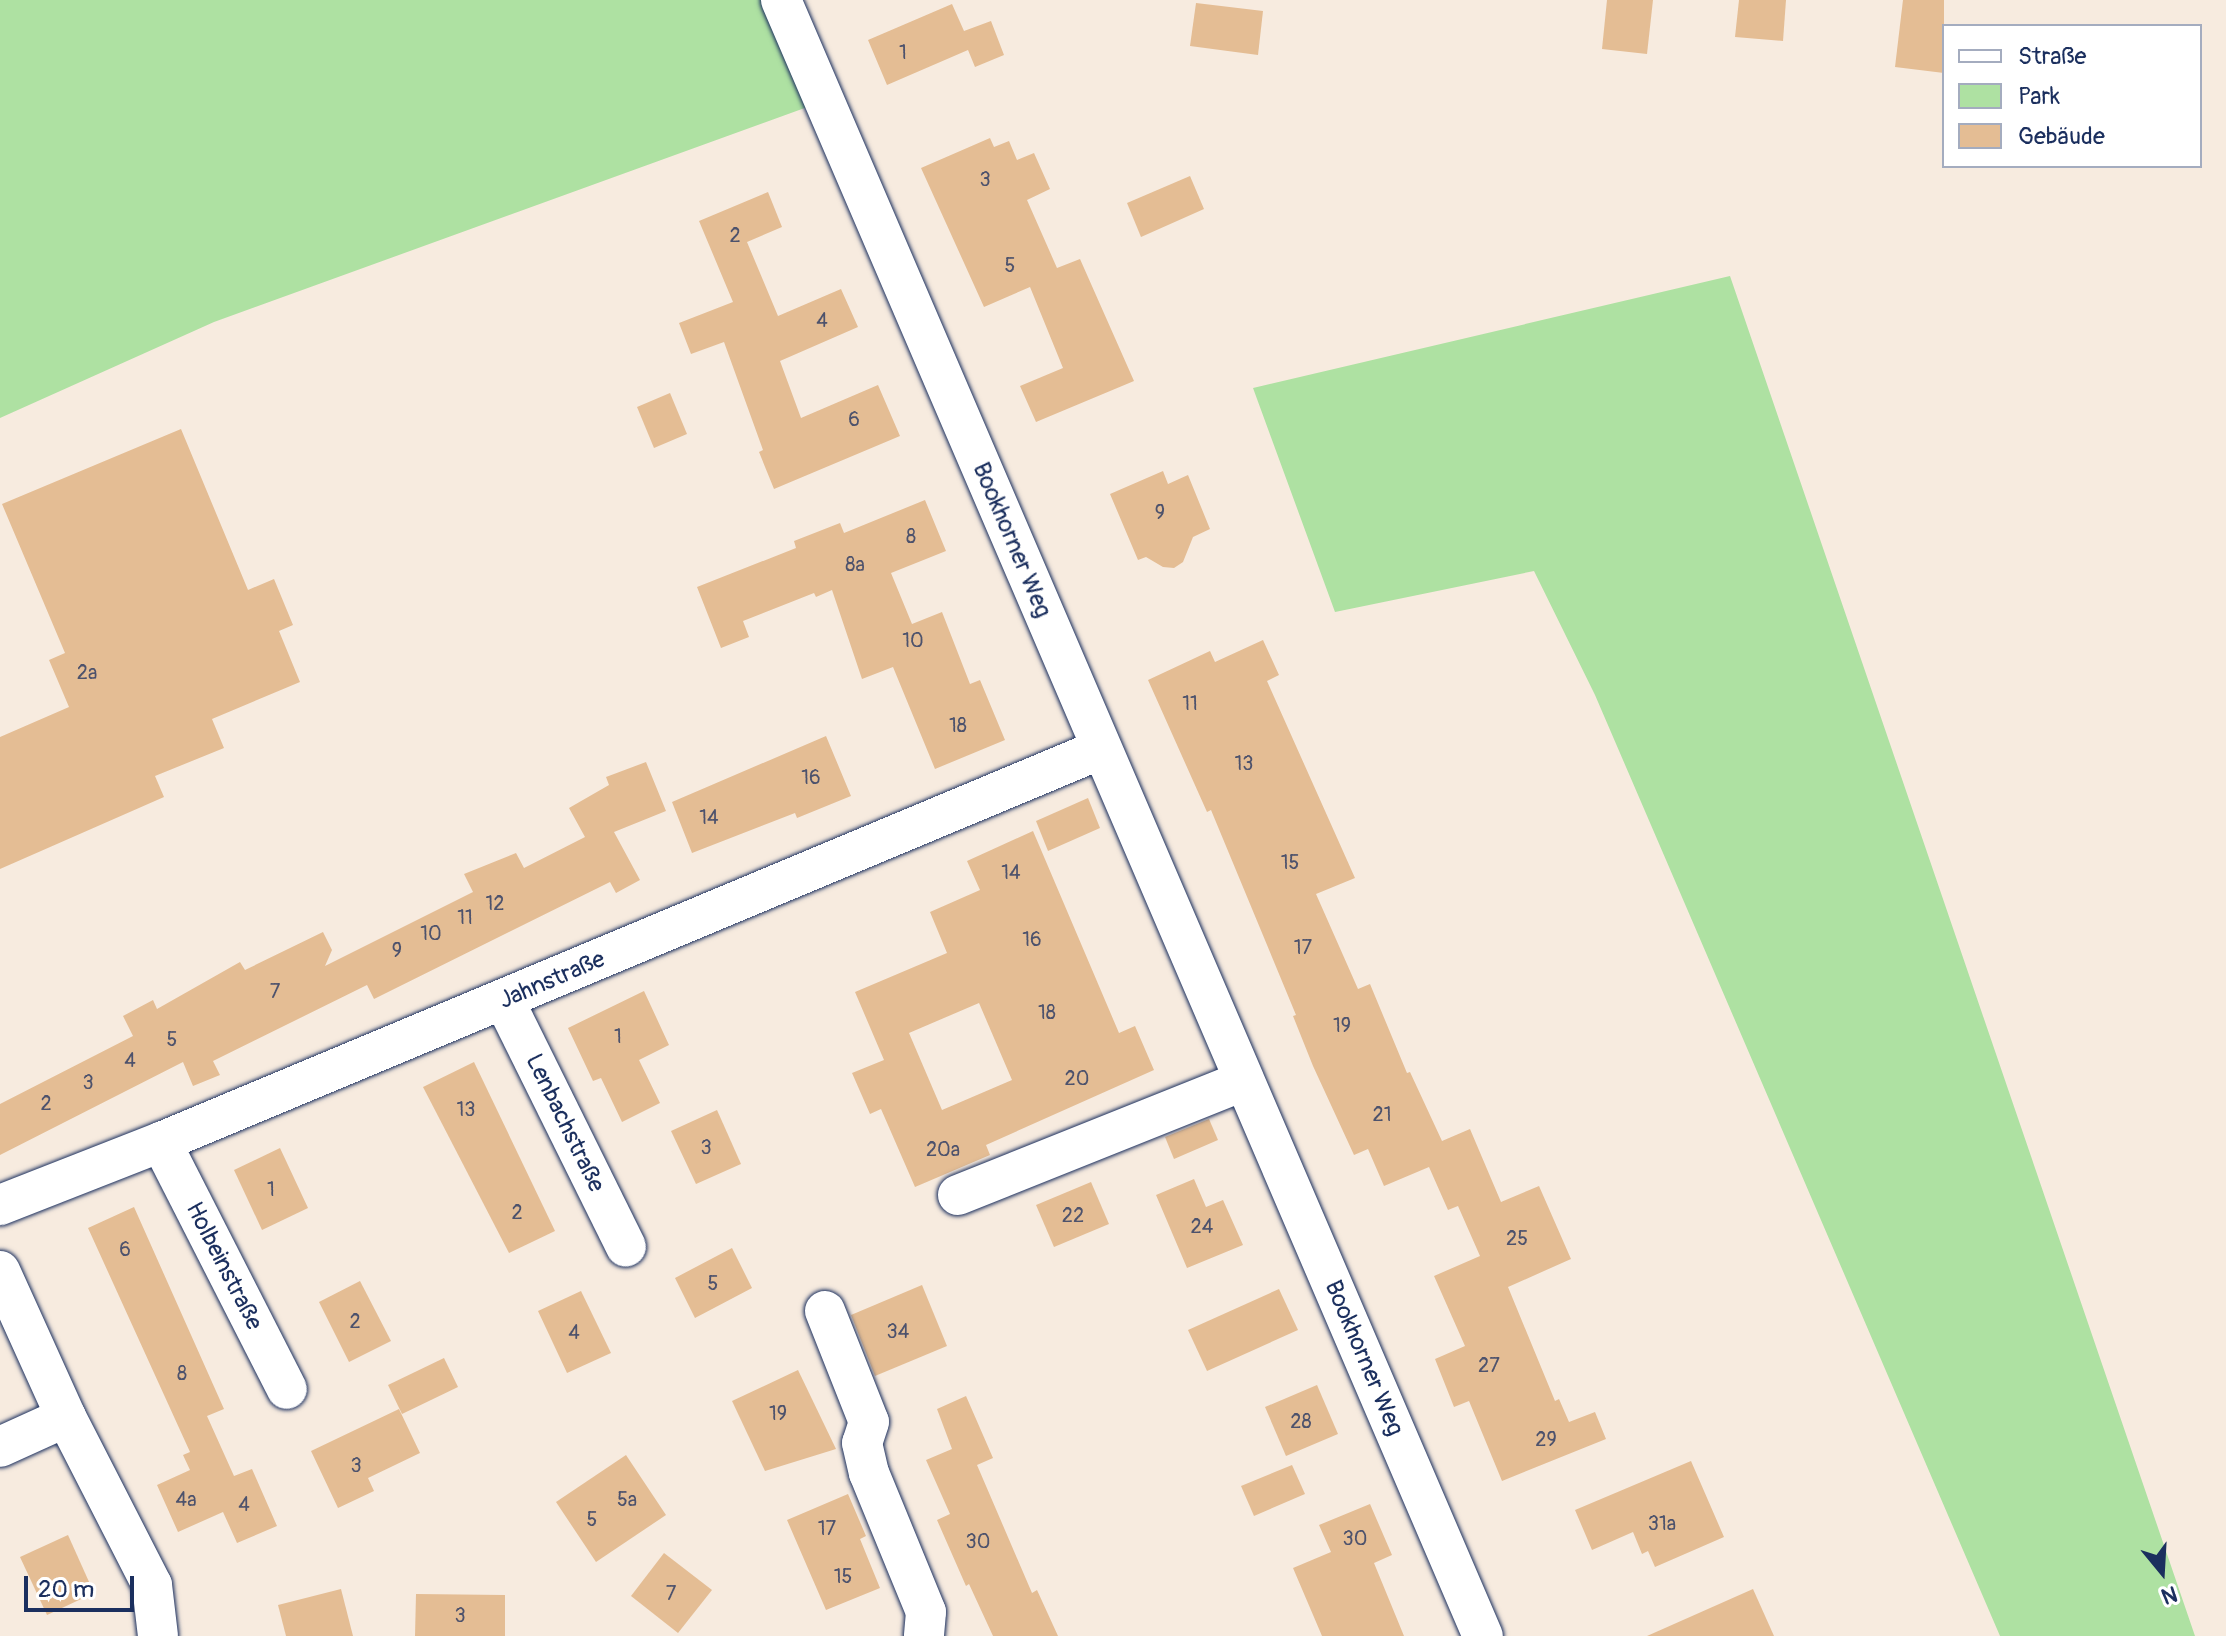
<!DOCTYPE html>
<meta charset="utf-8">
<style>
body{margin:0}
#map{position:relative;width:2226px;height:1636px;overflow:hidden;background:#f7ebdf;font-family:Pangolin,sans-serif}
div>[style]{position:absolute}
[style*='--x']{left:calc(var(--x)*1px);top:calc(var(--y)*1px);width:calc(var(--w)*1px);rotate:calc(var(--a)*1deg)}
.green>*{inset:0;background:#aee1a2}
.building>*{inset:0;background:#e4bd94}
.roads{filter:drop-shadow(0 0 2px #1b2f5e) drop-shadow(0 0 2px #1b2f5e)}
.minor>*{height:40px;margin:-20px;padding:0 20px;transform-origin:20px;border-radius:20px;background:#fff}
span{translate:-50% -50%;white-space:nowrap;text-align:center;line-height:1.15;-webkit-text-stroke:7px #fff;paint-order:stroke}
.number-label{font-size:20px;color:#4d526c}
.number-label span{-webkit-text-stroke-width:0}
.street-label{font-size:24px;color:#1b2f5e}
.legend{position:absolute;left:1942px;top:24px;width:260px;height:144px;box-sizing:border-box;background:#fff;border:2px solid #a4acbf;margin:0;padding:10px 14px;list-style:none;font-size:24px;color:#1b2f5e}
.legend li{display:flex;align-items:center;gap:16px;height:40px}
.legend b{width:40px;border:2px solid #a4acbf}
.north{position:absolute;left:2122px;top:1532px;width:80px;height:80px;-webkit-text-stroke:6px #fff;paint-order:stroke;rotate:162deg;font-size:22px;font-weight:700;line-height:32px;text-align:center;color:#1b2f5e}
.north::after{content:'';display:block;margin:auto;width:28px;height:36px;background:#1b2f5e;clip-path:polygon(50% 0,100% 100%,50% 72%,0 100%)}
.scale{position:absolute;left:24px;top:1576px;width:110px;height:36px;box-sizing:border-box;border:4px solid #1b2f5e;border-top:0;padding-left:10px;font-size:24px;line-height:28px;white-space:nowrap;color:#1b2f5e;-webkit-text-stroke:6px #fff;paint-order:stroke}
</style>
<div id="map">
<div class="green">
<div style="clip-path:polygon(0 0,768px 0,813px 105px,214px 322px,0 418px)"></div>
<div style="clip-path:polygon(1730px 276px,2195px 1636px,2000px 1636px,1595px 695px,1534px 571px,1335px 612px,1253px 388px)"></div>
</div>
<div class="building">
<div style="clip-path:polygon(1607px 0,1653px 0,1647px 54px,1602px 49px)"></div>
<div style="clip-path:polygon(1739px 0,1786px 0,1783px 41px,1735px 37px)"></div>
<div style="clip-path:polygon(1903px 0,1944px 0,1944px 73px,1895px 67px)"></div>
<div style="clip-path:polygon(1196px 3px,1263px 11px,1258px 55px,1190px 46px)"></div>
<div style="clip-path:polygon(952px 4px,964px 31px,991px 21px,1004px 55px,975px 67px,968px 50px,887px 85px,868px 40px)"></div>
<div style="clip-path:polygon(990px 138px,994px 147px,1009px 141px,1017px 160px,1034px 153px,1050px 189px,1027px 200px,1057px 268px,1080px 259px,1134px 381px,1036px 422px,1020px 386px,1063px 368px,1030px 287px,984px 307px,921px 168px)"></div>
<div style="clip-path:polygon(1190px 176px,1204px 209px,1141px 237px,1127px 203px)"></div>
<div style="clip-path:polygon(768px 192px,782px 227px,747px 242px,778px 316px,841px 289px,858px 327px,780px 361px,801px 418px,878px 385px,900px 436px,774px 489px,759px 452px,763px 450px,724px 342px,691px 354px,679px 323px,733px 302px,699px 221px)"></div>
<div style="clip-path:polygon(670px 393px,687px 434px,654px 448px,637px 407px)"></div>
<div style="clip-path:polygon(181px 429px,248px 590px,274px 579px,293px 625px,279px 631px,300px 682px,212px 719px,224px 748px,155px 776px,164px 797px,0 869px,0 737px,69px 707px,49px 660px,65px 653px,2px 504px)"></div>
<div style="clip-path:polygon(1163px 471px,1168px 484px,1188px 475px,1210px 529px,1193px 537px,1183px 562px,1174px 568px,1163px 567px,1146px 557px,1138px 560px,1110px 494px)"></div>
<div style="clip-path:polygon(925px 500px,946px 551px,891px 573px,912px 624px,942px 612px,970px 684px,980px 680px,1005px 740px,935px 769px,893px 667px,862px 679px,832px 590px,816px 597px,814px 593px,743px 621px,749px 637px,721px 648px,697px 587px,796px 548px,794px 541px,840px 523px,844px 533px)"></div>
<div style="clip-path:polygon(1263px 640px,1279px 675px,1267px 681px,1355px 878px,1316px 894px,1358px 989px,1370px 984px,1407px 1073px,1410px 1072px,1442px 1141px,1470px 1129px,1501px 1202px,1539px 1186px,1571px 1259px,1508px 1287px,1555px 1401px,1559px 1399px,1569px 1422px,1595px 1412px,1606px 1439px,1502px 1481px,1469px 1401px,1454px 1407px,1435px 1359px,1465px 1346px,1434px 1276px,1480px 1256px,1458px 1206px,1448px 1210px,1429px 1167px,1384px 1186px,1368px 1149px,1354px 1155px,1313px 1066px,1293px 1016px,1296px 1015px,1211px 810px,1207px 812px,1148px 680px,1210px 651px,1215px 662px)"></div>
<div style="clip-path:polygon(826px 736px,851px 796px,797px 818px,795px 813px,692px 853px,672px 802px)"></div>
<div style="clip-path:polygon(646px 762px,666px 811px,614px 832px,640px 880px,616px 893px,610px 882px,374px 999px,367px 985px,213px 1061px,220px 1075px,193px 1086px,183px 1062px,0 1155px,0 1104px,133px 1036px,123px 1016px,153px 1000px,157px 1009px,240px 962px,245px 970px,323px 932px,332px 950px,325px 966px,473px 892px,464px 874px,516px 853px,524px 868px,585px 837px,569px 808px,609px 785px,606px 777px)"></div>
<div style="clip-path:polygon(1088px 798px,1100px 828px,1048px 851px,1036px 821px)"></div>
<div style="clip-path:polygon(evenodd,1033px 831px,1119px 1033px,1135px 1026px,1154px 1070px,986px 1145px,990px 1155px,915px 1187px,881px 1109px,870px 1114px,852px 1073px,884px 1060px,855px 992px,947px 953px,930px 912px,980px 890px,967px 861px,1033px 831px,979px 1003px,1012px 1080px,942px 1110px,909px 1033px,979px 1003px)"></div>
<div style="clip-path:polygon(644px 991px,669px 1045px,639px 1060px,660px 1103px,622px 1122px,601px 1078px,593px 1081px,568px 1028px)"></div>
<div style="clip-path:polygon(474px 1062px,555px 1231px,509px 1253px,423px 1087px)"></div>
<div style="clip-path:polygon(717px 1110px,741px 1164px,696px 1184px,671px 1131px)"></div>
<div style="clip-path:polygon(1209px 1119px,1218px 1140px,1174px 1159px,1165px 1137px)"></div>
<div style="clip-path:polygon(280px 1148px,308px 1208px,262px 1230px,234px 1170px)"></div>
<div style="clip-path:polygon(1194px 1179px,1206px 1207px,1223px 1200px,1243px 1245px,1187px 1268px,1156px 1195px)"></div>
<div style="clip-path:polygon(1091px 1182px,1109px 1224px,1054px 1247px,1036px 1205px)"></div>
<div style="clip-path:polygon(134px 1207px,224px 1409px,207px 1416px,234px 1476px,252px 1469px,277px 1526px,237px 1543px,223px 1512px,178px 1532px,157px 1485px,190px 1470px,183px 1455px,190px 1452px,88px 1228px)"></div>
<div style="clip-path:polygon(732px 1248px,752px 1288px,695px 1318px,675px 1278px)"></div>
<div style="clip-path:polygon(360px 1281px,391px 1341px,349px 1362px,319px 1302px)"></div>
<div style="clip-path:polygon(922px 1285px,947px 1346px,875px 1376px,851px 1315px)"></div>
<div style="clip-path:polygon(1279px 1289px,1298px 1330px,1207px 1371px,1188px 1330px)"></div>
<div style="clip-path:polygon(581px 1291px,611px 1353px,567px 1373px,538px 1311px)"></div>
<div style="clip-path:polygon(444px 1358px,458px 1387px,402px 1414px,388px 1385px)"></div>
<div style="clip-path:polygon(798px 1370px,836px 1449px,765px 1471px,732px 1401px)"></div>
<div style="clip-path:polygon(1317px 1385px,1338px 1434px,1286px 1456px,1265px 1407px)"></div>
<div style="clip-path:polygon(966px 1396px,993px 1458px,977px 1465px,1032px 1593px,1037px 1590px,1058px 1636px,993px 1636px,969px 1584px,966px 1586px,937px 1520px,950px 1514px,926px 1460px,952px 1449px,937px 1409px)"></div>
<div style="clip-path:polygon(399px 1409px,420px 1453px,368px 1478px,374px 1491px,338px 1508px,311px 1451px)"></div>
<div style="clip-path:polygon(626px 1455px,666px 1515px,596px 1562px,556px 1502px)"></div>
<div style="clip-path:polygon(1691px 1461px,1724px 1537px,1655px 1567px,1648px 1551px,1642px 1554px,1633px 1532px,1592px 1550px,1575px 1510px)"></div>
<div style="clip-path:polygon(1292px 1465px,1305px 1494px,1254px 1516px,1241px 1486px)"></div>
<div style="clip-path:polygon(848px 1494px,866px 1536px,860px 1539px,880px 1588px,826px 1610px,787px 1520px)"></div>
<div style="clip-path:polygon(1370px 1504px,1392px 1555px,1374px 1563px,1404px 1636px,1322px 1636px,1293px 1568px,1331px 1552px,1319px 1525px)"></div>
<div style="clip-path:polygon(68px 1535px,94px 1593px,47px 1615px,20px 1557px)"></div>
<div style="clip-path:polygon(664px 1553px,712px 1590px,678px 1633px,631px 1596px)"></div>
<div style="clip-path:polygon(341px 1589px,353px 1636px,286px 1636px,278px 1605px)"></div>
<div style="clip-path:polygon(1753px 1589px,1774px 1636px,1647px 1636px)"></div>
<div style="clip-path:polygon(416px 1594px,505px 1595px,505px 1636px,415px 1636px)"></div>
</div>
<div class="roads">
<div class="minor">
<div style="--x:781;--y:0;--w:1780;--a:66.78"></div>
<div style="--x:504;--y:1000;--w:275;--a:63.7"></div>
<div style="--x:161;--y:1142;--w:277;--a:63"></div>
<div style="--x:958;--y:1195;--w:307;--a:-21.8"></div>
<div style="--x:0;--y:1205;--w:173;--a:-21.4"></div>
<div style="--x:161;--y:1142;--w:1019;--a:-22.69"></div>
<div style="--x:0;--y:1271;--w:160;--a:65.7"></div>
<div style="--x:66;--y:1417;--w:72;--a:155.6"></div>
<div style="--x:825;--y:1311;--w:119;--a:68.4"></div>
<div style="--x:869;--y:1422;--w:22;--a:108"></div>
<div style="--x:862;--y:1443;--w:31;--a:77"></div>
<div style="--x:869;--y:1473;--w:150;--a:67.7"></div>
<div style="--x:926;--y:1612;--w:24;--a:95"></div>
<div style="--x:66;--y:1417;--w:189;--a:62.9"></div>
<div style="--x:152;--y:1585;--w:51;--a:83.3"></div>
</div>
</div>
<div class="number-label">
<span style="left:903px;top:52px">1</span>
<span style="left:985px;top:179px">3</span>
<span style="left:735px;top:235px">2</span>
<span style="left:1010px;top:265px">5</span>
<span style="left:822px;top:320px">4</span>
<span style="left:854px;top:419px">6</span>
<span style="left:1160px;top:512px">9</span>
<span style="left:911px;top:536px">8</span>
<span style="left:855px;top:564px">8a</span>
<span style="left:913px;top:640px">10</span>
<span style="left:87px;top:672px">2a</span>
<span style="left:1190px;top:703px">11</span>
<span style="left:958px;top:725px">18</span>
<span style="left:1244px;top:763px">13</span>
<span style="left:811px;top:777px">16</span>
<span style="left:709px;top:817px">14</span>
<span style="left:1290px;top:862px">15</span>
<span style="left:1011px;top:872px">14</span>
<span style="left:495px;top:903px">12</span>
<span style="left:465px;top:917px">11</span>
<span style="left:431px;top:933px">10</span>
<span style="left:1032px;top:939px">16</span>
<span style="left:1303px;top:947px">17</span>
<span style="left:397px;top:950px">9</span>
<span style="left:275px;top:991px">7</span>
<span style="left:1047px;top:1012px">18</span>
<span style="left:1342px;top:1025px">19</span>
<span style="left:618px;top:1036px">1</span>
<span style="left:172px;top:1039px">5</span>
<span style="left:130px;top:1060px">4</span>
<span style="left:1077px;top:1078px">20</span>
<span style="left:88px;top:1082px">3</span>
<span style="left:46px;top:1103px">2</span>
<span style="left:466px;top:1109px">13</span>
<span style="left:1382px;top:1114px">21</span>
<span style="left:706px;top:1147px">3</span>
<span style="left:943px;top:1149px">20a</span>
<span style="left:271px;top:1189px">1</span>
<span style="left:517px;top:1212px">2</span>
<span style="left:1073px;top:1215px">22</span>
<span style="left:1202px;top:1226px">24</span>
<span style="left:1517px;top:1238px">25</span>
<span style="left:125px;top:1249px">6</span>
<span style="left:713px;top:1283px">5</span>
<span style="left:355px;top:1321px">2</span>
<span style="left:898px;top:1331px">34</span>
<span style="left:574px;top:1332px">4</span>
<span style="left:1489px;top:1365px">27</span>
<span style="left:182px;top:1373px">8</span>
<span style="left:778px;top:1413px">19</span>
<span style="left:1301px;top:1421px">28</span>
<span style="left:1546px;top:1439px">29</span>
<span style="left:356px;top:1465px">3</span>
<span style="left:186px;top:1499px">4a</span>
<span style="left:627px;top:1499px">5a</span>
<span style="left:244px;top:1504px">4</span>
<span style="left:592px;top:1519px">5</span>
<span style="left:1662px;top:1523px">31a</span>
<span style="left:827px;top:1528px">17</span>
<span style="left:1355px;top:1538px">30</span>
<span style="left:978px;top:1541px">30</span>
<span style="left:843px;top:1576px">15</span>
<span style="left:671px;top:1593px">7</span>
<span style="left:460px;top:1615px">3</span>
</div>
<div class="street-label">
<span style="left:1012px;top:540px;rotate:67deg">Bookhorner Weg</span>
<span style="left:552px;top:980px;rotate:-23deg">Jahnstraße</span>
<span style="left:565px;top:1123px;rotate:64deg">Lenbachstraße</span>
<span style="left:224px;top:1266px;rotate:63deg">Holbeinstraße</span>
<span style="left:1364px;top:1358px;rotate:67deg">Bookhorner Weg</span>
</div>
<ul class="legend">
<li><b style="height:10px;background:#fff"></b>Straße</li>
<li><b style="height:22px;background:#aee1a2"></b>Park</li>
<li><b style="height:22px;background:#e4bd94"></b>Gebäude</li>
</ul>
<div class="north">N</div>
<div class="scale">20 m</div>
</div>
